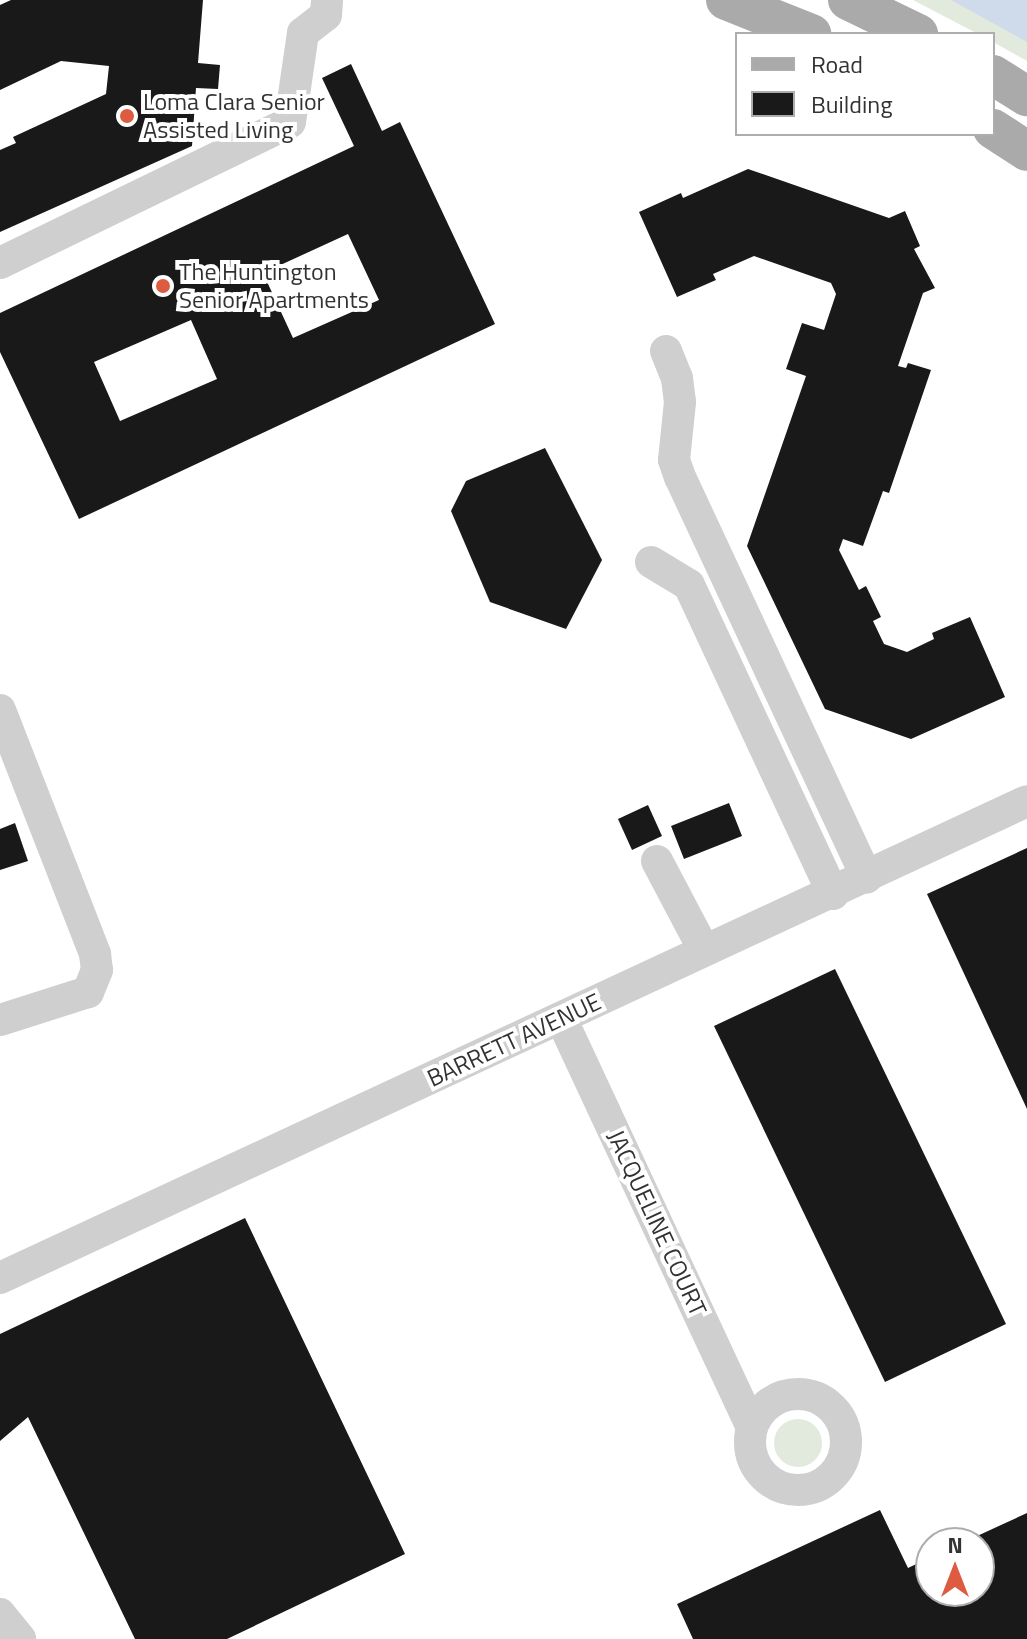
<!DOCTYPE html>
<style>
body{margin:0}
#map{position:relative;width:1027px;height:1639px;overflow:hidden;background:#fff;font-family:"Titillium Web",sans-serif}
div>[style]{position:absolute}
[style*='--x']{left:calc(var(--x)*1px);top:calc(var(--y)*1px);width:calc(var(--w)*1px);rotate:calc(var(--a)*1deg)}
.green>*{inset:0;background:#e2eade}
.round{border-radius:50%}
.water>*{inset:0;background:#cfdaeb}
.building>*{inset:0;background:#191919}
.minor>*{height:32px;margin:-16px;padding:0 16px;transform-origin:16px;border-radius:16px;background:#cfcfcf}
.minor>.ring{margin:-16px;padding:0;box-sizing:content-box;background:none;border:32px solid #cfcfcf;border-radius:50%}
.major>*{height:40px;margin:-20px;padding:0 20px;transform-origin:20px;border-radius:20px;background:#aaa}
.dots>*{width:22px;height:22px;translate:-50% -50%;box-sizing:border-box;border:4px solid #fff;border-radius:50%}
span{translate:-50% -50%;white-space:nowrap;text-align:center;line-height:1.15;-webkit-text-stroke:8px #fff;paint-order:stroke}
.poi-label{font-size:24px;color:#323232}
.left{translate:0 -50%;text-align:left}
.street-label{font-size:24px;color:#323232}
.legend{position:absolute;left:735px;top:32px;width:260px;height:104px;box-sizing:border-box;background:#fff;border:2px solid #adadad;margin:0;padding:10px 14px;list-style:none;font-size:24px;color:#323232}
.legend li{display:flex;align-items:center;gap:16px;height:40px}
.legend b{width:40px;border:2px solid #adadad}
.north{position:absolute;left:915px;top:1527px;width:80px;height:80px;box-sizing:border-box;background:#fff;border:2px solid #adadad;border-radius:50%;rotate:0deg;font-size:22px;font-weight:700;line-height:32px;text-align:center;color:#323232}
.north::after{content:'';display:block;margin:auto;width:28px;height:36px;background:#dc5b41;clip-path:polygon(50% 0,100% 100%,50% 72%,0 100%)}
</style>
<div id="map">
<div class="green">
<div style="clip-path:polygon(913px 0,1027px 0,1027px 61px,993px 42px,993px 34px,978px 34px)"></div>
<div class="round" style="left:774px;top:1419px;width:48px;height:48px"></div>
</div>
<div class="water">
<div style="clip-path:polygon(952px 0,1027px 0,1027px 42px,951px 0)"></div>
</div>
<div class="building">
<div style="clip-path:polygon(11px 0,203px 0,198px 63px,220px 65px,218px 89px,196px 88px,192px 146px,0 232px,0 150px,16px 143px,13px 137px,106px 94px,109px 66px,61px 61px,0 90px,0 5px)"></div>
<div style="clip-path:polygon(evenodd,351px 64px,382px 131px,400px 122px,495px 324px,79px 519px,0 352px,0 313px,354px 146px,322px 78px,351px 64px,348px 234px,379px 300px,293px 338px,263px 273px,348px 234px,351px 64px,191px 320px,217px 379px,120px 421px,94px 362px,191px 320px)"></div>
<div style="clip-path:polygon(748px 169px,889px 218px,905px 211px,920px 246px,914px 249px,935px 288px,923px 293px,898px 366px,906px 368px,908px 363px,931px 370px,889px 493px,883px 491px,863px 546px,843px 539px,839px 550px,859px 590px,866px 586px,881px 617px,873px 621px,884px 644px,907px 652px,934px 639px,932px 633px,970px 617px,1005px 697px,911px 739px,825px 709px,747px 546px,806px 376px,786px 369px,802px 323px,824px 330px,836px 294px,831px 283px,754px 256px,713px 274px,716px 280px,677px 297px,639px 212px,681px 193px,683px 198px)"></div>
<div style="clip-path:polygon(545px 448px,602px 560px,566px 629px,490px 602px,451px 511px,466px 481px)"></div>
<div style="clip-path:polygon(729px 803px,742px 836px,684px 859px,671px 826px)"></div>
<div style="clip-path:polygon(648px 805px,662px 836px,632px 850px,618px 819px)"></div>
<div style="clip-path:polygon(15px 823px,28px 861px,0 870px,0 829px)"></div>
<div style="clip-path:polygon(1027px 848px,1027px 1109px,927px 894px)"></div>
<div style="clip-path:polygon(835px 969px,1006px 1324px,885px 1382px,714px 1026px)"></div>
<div style="clip-path:polygon(245px 1218px,405px 1554px,227px 1639px,135px 1639px,28px 1417px,0 1441px,0 1334px)"></div>
<div style="clip-path:polygon(880px 1510px,908px 1568px,931px 1557px,931px 1591px,979px 1591px,979px 1543px,962px 1543px,1027px 1513px,1027px 1639px,693px 1639px,677px 1604px)"></div>
</div>
<div class="minor">
<div style="--x:0;--y:263;--w:322;--a:-25.9"></div>
<div style="--x:290;--y:122;--w:90;--a:-81.7"></div>
<div style="--x:303;--y:33;--w:29;--a:-38"></div>
<div style="--x:326;--y:15;--w:15;--a:-86"></div>
<div style="--x:666;--y:351;--w:29;--a:68"></div>
<div style="--x:677;--y:378;--w:24;--a:83"></div>
<div style="--x:680;--y:402;--w:58;--a:95.9"></div>
<div style="--x:674;--y:460;--w:18;--a:71"></div>
<div style="--x:680;--y:477;--w:442;--a:65"></div>
<div style="--x:651;--y:562;--w:44;--a:31.2"></div>
<div style="--x:689;--y:585;--w:341;--a:65"></div>
<div style="--x:0;--y:710;--w:262;--a:68.7"></div>
<div style="--x:95;--y:954;--w:16;--a:83"></div>
<div style="--x:97;--y:970;--w:24;--a:112"></div>
<div style="--x:88;--y:992;--w:92;--a:162.3"></div>
<div style="--x:657;--y:861;--w:101;--a:62.2"></div>
<div style="--x:561;--y:1018;--w:451;--a:65"></div>
<div style="--x:0;--y:1278;--w:1132;--a:-24.91"></div>
<div class="ring" style="left:750px;top:1394px;width:64px;height:64px"></div>
<div style="--x:0;--y:1614;--w:32;--a:51"></div>
</div>
<div class="major">
<div style="--x:726;--y:0;--w:92;--a:21.8"></div>
<div style="--x:848;--y:0;--w:78;--a:25.9"></div>
<div style="--x:993;--y:75;--w:40;--a:32"></div>
<div style="--x:993;--y:129;--w:40;--a:32.9"></div>
</div>
<div class="dots">
<div style="left:127px;top:116px;background:#dc5b41"></div>
<div style="left:163px;top:286px;background:#dc5b41"></div>
</div>
<div class="poi-label">
<span class="left" style="left:143px;top:116px">Loma Clara Senior<br>Assisted Living</span>
<span class="left" style="left:179px;top:286px">The Huntington<br>Senior Apartments</span>
</div>
<div class="street-label">
<span style="left:514px;top:1040px;rotate:-25deg">BARRETT AVENUE</span>
<span style="left:657px;top:1223px;rotate:65deg">JACQUELINE COURT</span>
</div>
<ul class="legend">
<li><b style="height:10px;background:#aaa"></b>Road</li>
<li><b style="height:22px;background:#191919"></b>Building</li>
</ul>
<div class="north">N</div>
</div>
